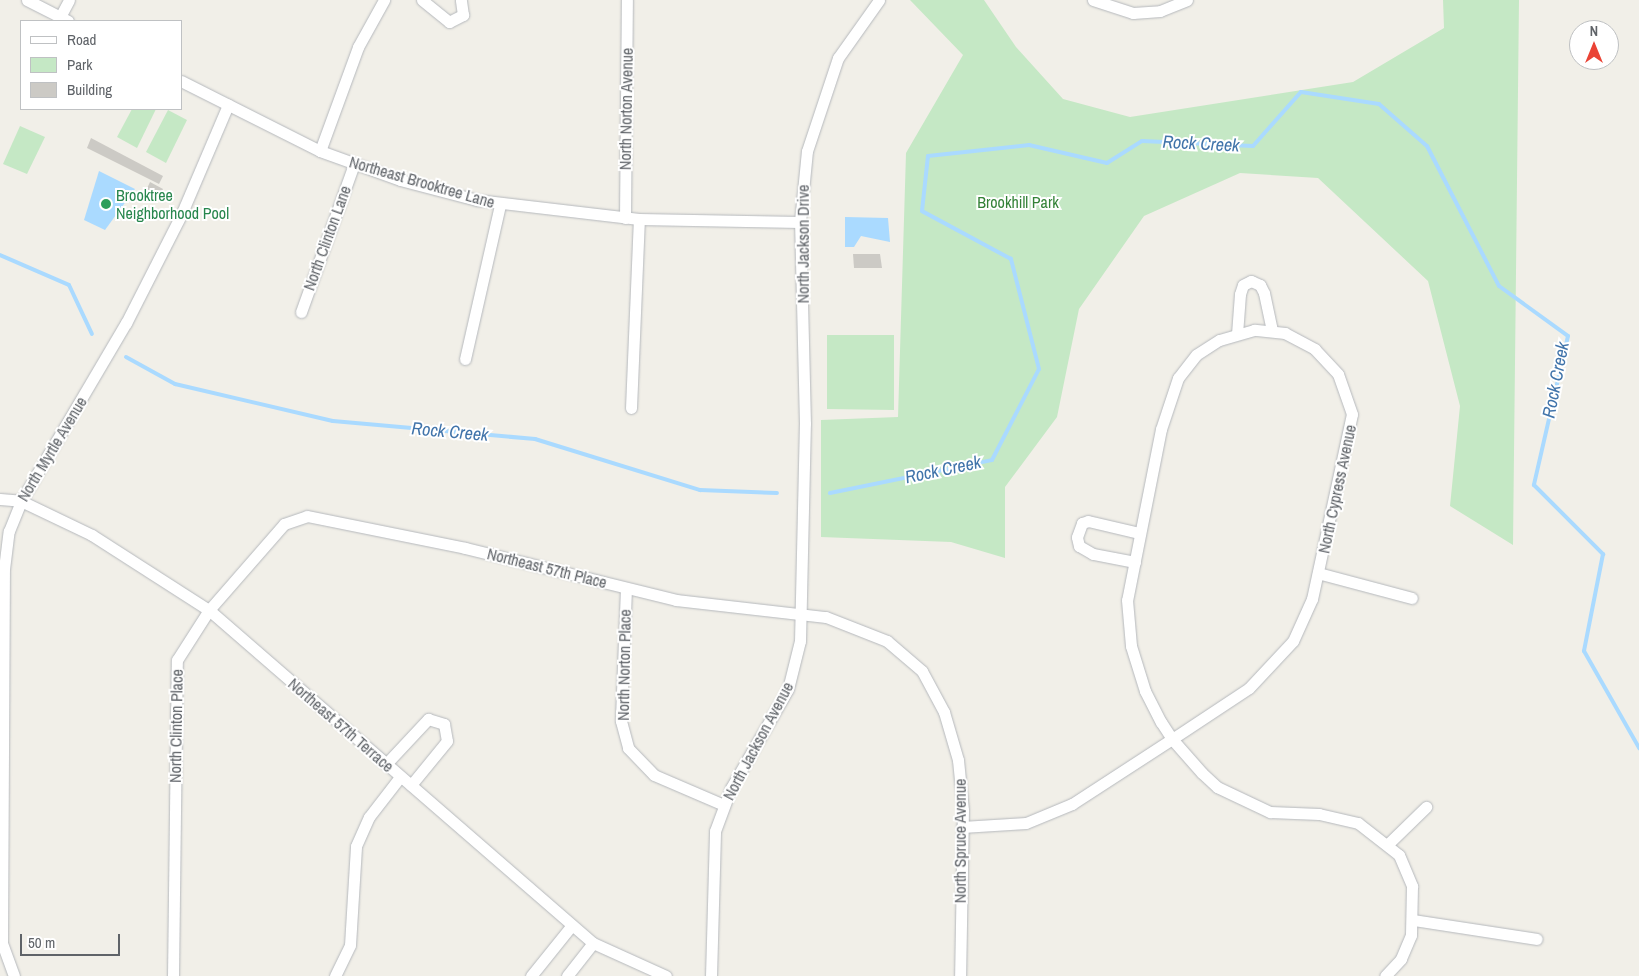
<!DOCTYPE html>
<style>
body{margin:0}
#map{position:relative;width:1639px;height:976px;overflow:hidden;background:#f1efe8;font-family:"Archivo Narrow",sans-serif}
div>[style]{position:absolute}
[style*='--x']{left:calc(var(--x)*1px);top:calc(var(--y)*1px);width:calc(var(--w)*1px);rotate:calc(var(--a)*1deg)}
.green>*{inset:0;background:#c5e8c5}
.water>*{inset:0;background:#aadaff}
.stream>*{height:4px;margin:-2px;padding:0 2px;transform-origin:2px;border-radius:2px;background:#aadaff}
.building>*{inset:0;background:#cccac5}
.roads{filter:drop-shadow(0 0 1px #b5b8bc) drop-shadow(0 0 1px #b5b8bc)}
.street>*{height:11px;margin:-5.5px;padding:0 5.5px;transform-origin:5.5px;border-radius:5.5px;background:#fff}
.dots>*{width:14px;height:14px;translate:-50% -50%;box-sizing:border-box;border:2px solid #fff;border-radius:50%}
span{translate:-50% -50%;white-space:nowrap;text-align:center;line-height:1.15;-webkit-text-stroke:4px #fff;paint-order:stroke}
.street-label{font-size:16px;color:#5f6368}
.leisure-label{font-size:16px;color:#27864d}
.left{translate:0 -50%;text-align:left}
.park-label{font-size:16px;color:#348238}
.water-label{font-size:18px;color:#4174aa;font-style:italic}
.legend{position:absolute;left:20px;top:20px;width:162px;height:90px;box-sizing:border-box;background:#fff;border:1px solid #bfc1c3;margin:0;padding:6px 9px;list-style:none;font-size:15px;color:#5f6368}
.legend li{display:flex;align-items:center;gap:10px;height:25px}
.legend b{width:25px;border:1px solid #bfc1c3}
.north{position:absolute;left:1569px;top:20px;width:50px;height:50px;box-sizing:border-box;background:#fff;border:1px solid #bfc1c3;border-radius:50%;rotate:0deg;font-size:14px;font-weight:700;line-height:20px;text-align:center;color:#5f6368}
.north::after{content:'';display:block;margin:auto;width:18px;height:22px;background:#ea4335;clip-path:polygon(50% 0,100% 100%,50% 72%,0 100%)}
.scale{position:absolute;left:20px;top:934px;width:100px;height:22px;box-sizing:border-box;border:2px solid #5f6368;border-top:0;padding-left:6px;font-size:15px;line-height:18px;white-space:nowrap;color:#5f6368;-webkit-text-stroke:4px #fff;paint-order:stroke}
</style>
<div id="map">
<div class="green">
<div style="clip-path:polygon(910px 0,984px 0,1016px 47px,1063px 99px,1130px 117px,1353px 82px,1444px 28px,1443px 0,1519px 0,1513px 545px,1450px 506px,1460px 406px,1428px 281px,1318px 178px,1240px 173px,1144px 216px,1079px 309px,1057px 417px,1005px 487px,1005px 558px,951px 542px,821px 537px,821px 420px,898px 417px,906px 153px,963px 55px)"></div>
<div style="clip-path:polygon(132px 109px,156px 109px,137px 148px,117px 137px)"></div>
<div style="clip-path:polygon(168px 110px,187px 120px,166px 163px,146px 152px)"></div>
<div style="clip-path:polygon(20px 126px,45px 137px,27px 174px,3px 164px)"></div>
<div style="clip-path:polygon(827px 335px,894px 335px,894px 410px,827px 409px)"></div>
</div>
<div class="water">
<div style="clip-path:polygon(99px 171px,135px 189px,105px 230px,84px 220px)"></div>
<div style="clip-path:polygon(845px 217px,888px 218px,890px 242px,861px 236px,854px 247px,845px 247px)"></div>
</div>
<div class="stream">
<div style="--x:0;--y:255;--w:75;--a:23.5"></div>
<div style="--x:69;--y:285;--w:54;--a:64.9"></div>
<div style="--x:126;--y:357;--w:56;--a:28.9"></div>
<div style="--x:175;--y:384;--w:162;--a:13.2"></div>
<div style="--x:333;--y:421;--w:203;--a:5.1"></div>
<div style="--x:535;--y:439;--w:173;--a:17.2"></div>
<div style="--x:700;--y:490;--w:77;--a:2.2"></div>
<div style="--x:830;--y:493;--w:165;--a:-11.5"></div>
<div style="--x:992;--y:460;--w:102;--a:-62.7"></div>
<div style="--x:1039;--y:369;--w:114;--a:-104.3"></div>
<div style="--x:1011;--y:259;--w:101;--a:-151.7"></div>
<div style="--x:922;--y:211;--w:55;--a:-83.8"></div>
<div style="--x:928;--y:156;--w:102;--a:-6.2"></div>
<div style="--x:1029;--y:145;--w:80;--a:13"></div>
<div style="--x:1107;--y:163;--w:41;--a:-32.2"></div>
<div style="--x:1142;--y:141;--w:111;--a:2.6"></div>
<div style="--x:1253;--y:146;--w:72;--a:-48.4"></div>
<div style="--x:1301;--y:92;--w:79;--a:8.7"></div>
<div style="--x:1379;--y:104;--w:64;--a:41.2"></div>
<div style="--x:1427;--y:146;--w:157;--a:62.8"></div>
<div style="--x:1499;--y:286;--w:85;--a:35.9"></div>
<div style="--x:1568;--y:336;--w:153;--a:102.9"></div>
<div style="--x:1534;--y:485;--w:98;--a:45"></div>
<div style="--x:1603;--y:554;--w:99;--a:101.1"></div>
<div style="--x:1584;--y:651;--w:112;--a:60.4"></div>
</div>
<div class="building">
<div style="clip-path:polygon(91px 138px,163px 176px,159px 184px,87px 148px)"></div>
<div style="clip-path:polygon(150px 182px,163px 189px,157px 201px,144px 195px)"></div>
<div style="clip-path:polygon(853px 254px,880px 254px,882px 268px,854px 268px)"></div>
</div>
<div class="roads">
<div class="street">
<div style="--x:27;--y:0;--w:46;--a:27.1"></div>
<div style="--x:422;--y:0;--w:35;--a:39"></div>
<div style="--x:449;--y:22;--w:16;--a:-27"></div>
<div style="--x:463;--y:15;--w:15;--a:-98"></div>
<div style="--x:1093;--y:0;--w:42;--a:18"></div>
<div style="--x:1133;--y:13;--w:27;--a:-4"></div>
<div style="--x:1160;--y:11;--w:29;--a:-22"></div>
<div style="--x:60;--y:17;--w:19;--a:-62"></div>
<div style="--x:181;--y:81;--w:156;--a:26.7"></div>
<div style="--x:320;--y:151;--w:85;--a:19.9"></div>
<div style="--x:400;--y:180;--w:80;--a:14.6"></div>
<div style="--x:477;--y:200;--w:163;--a:6.7"></div>
<div style="--x:639;--y:219;--w:161;--a:1.1"></div>
<div style="--x:320;--y:151;--w:111;--a:-69.9"></div>
<div style="--x:358;--y:47;--w:54;--a:-61"></div>
<div style="--x:625;--y:218;--w:218;--a:-89.5"></div>
<div style="--x:301;--y:312;--w:157;--a:-70.3"></div>
<div style="--x:1237;--y:334;--w:40;--a:-85.7"></div>
<div style="--x:1240;--y:294;--w:9;--a:-72"></div>
<div style="--x:1243;--y:285;--w:9;--a:-27"></div>
<div style="--x:1251;--y:281;--w:10;--a:24"></div>
<div style="--x:1260;--y:285;--w:9;--a:63"></div>
<div style="--x:1264;--y:293;--w:38;--a:78"></div>
<div style="--x:465;--y:359;--w:158;--a:-77.2"></div>
<div style="--x:631;--y:408;--w:189;--a:-87.6"></div>
<div style="--x:0;--y:499;--w:21;--a:5"></div>
<div style="--x:21;--y:501;--w:79;--a:25.6"></div>
<div style="--x:92;--y:535;--w:139;--a:32.7"></div>
<div style="--x:209;--y:610;--w:508;--a:40.93"></div>
<div style="--x:593;--y:943;--w:80;--a:24.3"></div>
<div style="--x:1135;--y:562;--w:43;--a:-169.2"></div>
<div style="--x:1093;--y:554;--w:16;--a:-150"></div>
<div style="--x:1079;--y:546;--w:9;--a:-103"></div>
<div style="--x:1077;--y:537;--w:15;--a:-70"></div>
<div style="--x:1082;--y:523;--w:6;--a:-18"></div>
<div style="--x:1088;--y:521;--w:52;--a:13.2"></div>
<div style="--x:1318;--y:573;--w:97;--a:14.9"></div>
<div style="--x:626;--y:588;--w:133;--a:92.2"></div>
<div style="--x:621;--y:721;--w:28;--a:75"></div>
<div style="--x:628;--y:748;--w:37;--a:46"></div>
<div style="--x:654;--y:775;--w:76;--a:23.2"></div>
<div style="--x:386;--y:764;--w:62;--a:-47"></div>
<div style="--x:428;--y:719;--w:17;--a:17"></div>
<div style="--x:444;--y:724;--w:17;--a:80"></div>
<div style="--x:447;--y:741;--w:57;--a:129.3"></div>
<div style="--x:962;--y:827;--w:64;--a:-3.6"></div>
<div style="--x:1026;--y:823;--w:50;--a:-22.4"></div>
<div style="--x:1072;--y:804;--w:119;--a:-33"></div>
<div style="--x:1172;--y:739;--w:92;--a:-33.5"></div>
<div style="--x:1249;--y:688;--w:64;--a:-46.9"></div>
<div style="--x:1293;--y:641;--w:46;--a:-65.7"></div>
<div style="--x:1312;--y:599;--w:189;--a:-77.8"></div>
<div style="--x:1352;--y:414;--w:42;--a:-109.3"></div>
<div style="--x:1338;--y:374;--w:34;--a:-133"></div>
<div style="--x:1315;--y:349;--w:34;--a:-152"></div>
<div style="--x:1285;--y:333;--w:31;--a:-174"></div>
<div style="--x:1254;--y:330;--w:36;--a:164"></div>
<div style="--x:1219;--y:340;--w:27;--a:147"></div>
<div style="--x:1196;--y:355;--w:29;--a:128"></div>
<div style="--x:1178;--y:378;--w:54;--a:108.4"></div>
<div style="--x:1161;--y:429;--w:174;--a:101.2"></div>
<div style="--x:1127;--y:600;--w:46;--a:85"></div>
<div style="--x:1131;--y:646;--w:47;--a:72.7"></div>
<div style="--x:1145;--y:691;--w:35;--a:63"></div>
<div style="--x:1161;--y:722;--w:20;--a:57"></div>
<div style="--x:1172;--y:739;--w:45;--a:48.6"></div>
<div style="--x:1202;--y:773;--w:21;--a:43"></div>
<div style="--x:1217;--y:787;--w:59;--a:25.3"></div>
<div style="--x:1270;--y:812;--w:49;--a:2.3"></div>
<div style="--x:1319;--y:814;--w:40;--a:13"></div>
<div style="--x:1358;--y:823;--w:52;--a:38"></div>
<div style="--x:1399;--y:855;--w:34;--a:67"></div>
<div style="--x:1412;--y:886;--w:49;--a:91.2"></div>
<div style="--x:1411;--y:935;--w:26;--a:113"></div>
<div style="--x:1401;--y:959;--w:23;--a:133"></div>
<div style="--x:1389;--y:843;--w:52;--a:-44.2"></div>
<div style="--x:1413;--y:920;--w:125;--a:8.7"></div>
<div style="--x:14;--y:976;--w:35;--a:-110"></div>
<div style="--x:2;--y:943;--w:374;--a:-89.7"></div>
<div style="--x:4;--y:569;--w:38;--a:-83"></div>
<div style="--x:9;--y:531;--w:32;--a:-68"></div>
<div style="--x:21;--y:501;--w:207;--a:-59.5"></div>
<div style="--x:126;--y:323;--w:121;--a:-63"></div>
<div style="--x:181;--y:215;--w:120;--a:-66.9"></div>
<div style="--x:173;--y:976;--w:316;--a:-89.3"></div>
<div style="--x:177;--y:660;--w:59;--a:-57.4"></div>
<div style="--x:209;--y:610;--w:114;--a:-48.9"></div>
<div style="--x:284;--y:524;--w:24;--a:-19"></div>
<div style="--x:307;--y:516;--w:161;--a:11.4"></div>
<div style="--x:465;--y:548;--w:217;--a:13.8"></div>
<div style="--x:676;--y:600;--w:151;--a:6.5"></div>
<div style="--x:826;--y:617;--w:66;--a:21.5"></div>
<div style="--x:887;--y:641;--w:46;--a:40.6"></div>
<div style="--x:922;--y:671;--w:47;--a:61.8"></div>
<div style="--x:944;--y:712;--w:50;--a:73.7"></div>
<div style="--x:958;--y:760;--w:50;--a:84.3"></div>
<div style="--x:963;--y:810;--w:166;--a:91"></div>
<div style="--x:335;--y:976;--w:34;--a:-64"></div>
<div style="--x:350;--y:945;--w:99;--a:-86.5"></div>
<div style="--x:356;--y:846;--w:32;--a:-66"></div>
<div style="--x:369;--y:817;--w:51;--a:-52.2"></div>
<div style="--x:531;--y:976;--w:65;--a:-51.2"></div>
<div style="--x:567;--y:976;--w:42;--a:-51.8"></div>
<div style="--x:711;--y:976;--w:145;--a:-88.4"></div>
<div style="--x:715;--y:831;--w:46;--a:-69.6"></div>
<div style="--x:731;--y:788;--w:114;--a:-60.1"></div>
<div style="--x:788;--y:689;--w:49;--a:-76"></div>
<div style="--x:800;--y:641;--w:217;--a:-88.7"></div>
<div style="--x:805;--y:424;--w:202;--a:-91.4"></div>
<div style="--x:800;--y:222;--w:71;--a:-84.4"></div>
<div style="--x:807;--y:151;--w:98;--a:-71.6"></div>
<div style="--x:838;--y:58;--w:71;--a:-54.7"></div>
</div>
</div>
<div class="dots">
<div style="left:106px;top:204px;background:#2e9e5b"></div>
</div>
<div class="street-label">
<span style="left:626px;top:109px;rotate:-89deg">North Norton Avenue</span>
<span style="left:422px;top:182px;rotate:16deg">Northeast Brooktree Lane</span>
<span style="left:327px;top:238px;rotate:-70deg">North Clinton Lane</span>
<span style="left:803px;top:244px;rotate:-90deg">North Jackson Drive</span>
<span style="left:52px;top:449px;rotate:-59deg">North Myrtle Avenue</span>
<span style="left:1337px;top:489px;rotate:-78deg">North Cypress Avenue</span>
<span style="left:547px;top:568px;rotate:14deg">Northeast 57th Place</span>
<span style="left:624px;top:665px;rotate:-89deg">North Norton Place</span>
<span style="left:341px;top:725px;rotate:41deg">Northeast 57th Terrace</span>
<span style="left:176px;top:726px;rotate:-89deg">North Clinton Place</span>
<span style="left:758px;top:741px;rotate:-62deg">North Jackson Avenue</span>
<span style="left:960px;top:841px;rotate:-90deg">North Spruce Avenue</span>
</div>
<div class="leisure-label">
<span class="left" style="left:116px;top:204px">Brooktree<br>Neighborhood Pool</span>
</div>
<div class="park-label">
<span style="left:1018px;top:202px">Brookhill Park</span>
</div>
<div class="water-label">
<span style="left:1201px;top:144px;rotate:3deg">Rock Creek</span>
<span style="left:1556px;top:380px;rotate:-79deg">Rock Creek</span>
<span style="left:450px;top:432px;rotate:5deg">Rock Creek</span>
<span style="left:943px;top:470px;rotate:-12deg">Rock Creek</span>
</div>
<ul class="legend">
<li><b style="height:6px;background:#fff"></b>Road</li>
<li><b style="height:14px;background:#c5e8c5"></b>Park</li>
<li><b style="height:14px;background:#cccac5"></b>Building</li>
</ul>
<div class="north">N</div>
<div class="scale">50 m</div>
</div>
